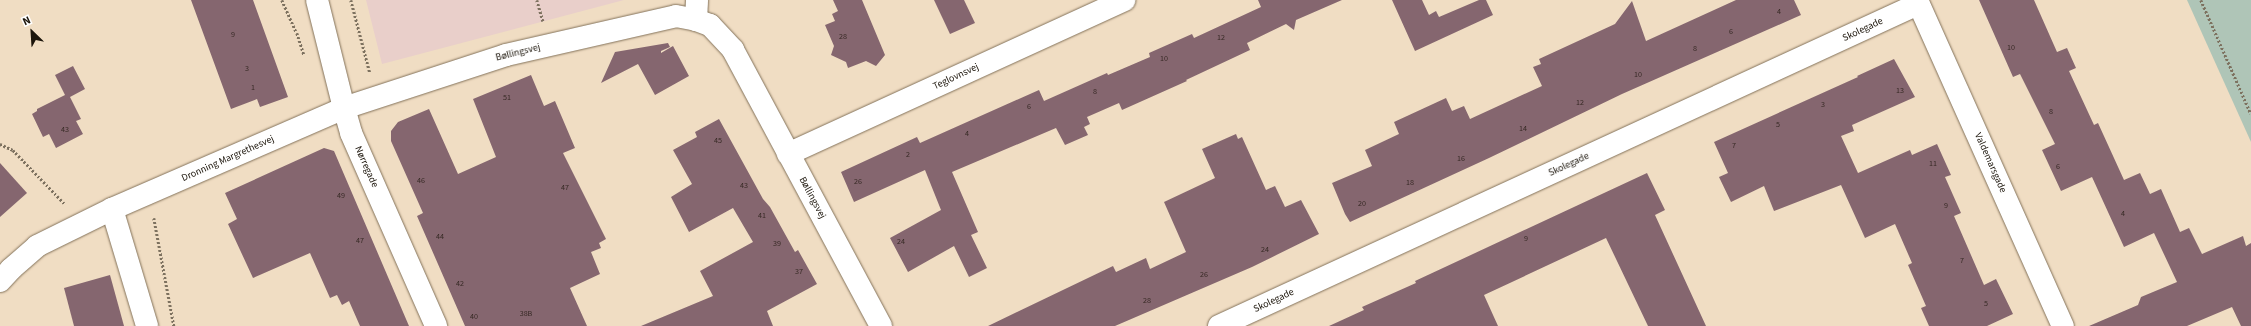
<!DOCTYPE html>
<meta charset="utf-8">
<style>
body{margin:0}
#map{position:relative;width:2251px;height:326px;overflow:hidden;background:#f0ddc3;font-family:"Source Sans 3",sans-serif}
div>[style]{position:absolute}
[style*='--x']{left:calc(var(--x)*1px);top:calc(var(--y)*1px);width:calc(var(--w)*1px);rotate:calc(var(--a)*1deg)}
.medical>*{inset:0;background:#e9cfca}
.green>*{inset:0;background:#afc5b7}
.building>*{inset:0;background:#85666f}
.path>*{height:2.5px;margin-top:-1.25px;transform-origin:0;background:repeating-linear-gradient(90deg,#7d715f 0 2px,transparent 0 4px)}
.roads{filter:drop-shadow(0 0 1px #83725a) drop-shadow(0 0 1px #83725a)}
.minor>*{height:22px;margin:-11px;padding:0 11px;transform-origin:11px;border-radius:11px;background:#fff}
.tertiary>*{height:22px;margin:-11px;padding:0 11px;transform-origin:11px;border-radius:11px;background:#fff}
span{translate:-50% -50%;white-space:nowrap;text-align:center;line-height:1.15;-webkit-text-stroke:4px #fff;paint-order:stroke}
.number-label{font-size:8px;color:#362924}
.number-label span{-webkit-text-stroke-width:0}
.street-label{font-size:10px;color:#1c150b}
.north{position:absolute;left:12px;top:12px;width:40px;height:40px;-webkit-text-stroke:3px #fff;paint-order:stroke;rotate:335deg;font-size:11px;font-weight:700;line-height:16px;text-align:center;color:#1c150b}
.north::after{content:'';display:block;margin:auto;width:14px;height:18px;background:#1c150b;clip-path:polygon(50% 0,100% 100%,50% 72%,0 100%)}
</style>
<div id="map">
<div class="medical">
<div style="clip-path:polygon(366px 0,624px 0,382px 64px)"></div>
</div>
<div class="green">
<div style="clip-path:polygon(2187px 0,2251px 0,2251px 142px)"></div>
</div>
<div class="building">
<div style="clip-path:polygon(191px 0,253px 0,288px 97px,260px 107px,257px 99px,231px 109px)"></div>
<div style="clip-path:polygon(833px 0,862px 0,885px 55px,876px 66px,866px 61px,848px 68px,846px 62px,831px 55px,834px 46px,825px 25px,835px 21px,832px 14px,838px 11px)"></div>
<div style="clip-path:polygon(934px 0,964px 0,975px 23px,950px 34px)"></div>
<div style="clip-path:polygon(1258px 0,1342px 0,1296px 20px,1294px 30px,1286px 24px,1247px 43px,1250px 50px,1186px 80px,1187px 81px,1122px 110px,1119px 103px,1087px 117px,1090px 124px,1084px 127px,1088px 135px,1065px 145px,1056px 128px,952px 172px,978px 232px,971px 235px,987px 268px,969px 277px,954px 246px,908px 272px,890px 238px,941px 210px,925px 170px,854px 202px,841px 172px,917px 137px,920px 143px,1039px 90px,1044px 101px,1107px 73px,1108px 75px,1150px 57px,1149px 53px,1192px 34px,1194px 38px,1261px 7px)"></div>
<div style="clip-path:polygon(1392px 0,1422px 0,1429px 15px,1436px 11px,1439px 17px,1479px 0,1486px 0,1493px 15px,1415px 51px)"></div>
<div style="clip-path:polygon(1736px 0,1794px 0,1801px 15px,1622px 94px,1489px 158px,1350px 222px,1345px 214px,1332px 183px,1372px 166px,1365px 150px,1399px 134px,1394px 122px,1446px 98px,1452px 111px,1464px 106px,1470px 119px,1542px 86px,1533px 67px,1541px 64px,1539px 59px,1615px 24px,1632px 1px,1646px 41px)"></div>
<div style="clip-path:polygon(1979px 0,2034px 0,2057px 52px,2067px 48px,2076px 68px,2069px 71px,2094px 125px,2098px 123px,2124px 180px,2140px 173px,2150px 194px,2161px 189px,2180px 232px,2189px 228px,2202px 254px,2243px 236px,2246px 246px,2251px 243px,2251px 326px,2241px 326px,2232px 307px,2187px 326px,2089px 326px,2138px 305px,2141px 297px,2177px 282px,2154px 233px,2124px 247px,2092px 177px,2061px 191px,2042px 150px,2055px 144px,2020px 74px,2013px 77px)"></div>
<div style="clip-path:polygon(668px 43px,670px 47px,661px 51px,661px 53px,673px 46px,689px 76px,655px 95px,638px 64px,601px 83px,615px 52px)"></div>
<div style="clip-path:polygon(1894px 59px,1915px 97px,1852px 125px,1854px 131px,1841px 136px,1858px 173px,1910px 150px,1912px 155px,1937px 144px,1951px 175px,1945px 177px,1961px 213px,1954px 216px,1984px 285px,1996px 279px,2013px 314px,1987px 326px,1929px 326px,1921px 308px,1926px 306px,1908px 265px,1912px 263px,1895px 224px,1865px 238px,1841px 185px,1774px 211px,1764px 186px,1731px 202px,1719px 177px,1728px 173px,1714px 142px,1858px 77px,1857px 76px)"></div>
<div style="clip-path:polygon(73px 66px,85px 89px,70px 97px,81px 119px,76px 121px,83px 134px,56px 148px,49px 134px,43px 137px,32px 114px,37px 111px,37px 109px,65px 95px,55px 75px)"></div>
<div style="clip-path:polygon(531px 75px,544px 106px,555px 101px,575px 148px,563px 153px,606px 239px,599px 243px,601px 248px,591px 252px,600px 274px,570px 288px,587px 326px,465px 326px,417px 216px,423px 213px,391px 141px,391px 131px,398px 122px,429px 109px,458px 174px,496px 157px,473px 99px)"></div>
<div style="clip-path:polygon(719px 119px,763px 199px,770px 207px,795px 252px,798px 250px,817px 284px,767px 311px,773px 326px,641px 326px,713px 296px,700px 271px,753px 242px,733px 208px,689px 232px,671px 197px,692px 184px,673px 150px,697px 137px,695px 132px)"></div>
<div style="clip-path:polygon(1236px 134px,1238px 139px,1242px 137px,1266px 190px,1275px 186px,1285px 207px,1301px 200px,1319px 234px,1252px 267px,1115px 326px,988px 326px,1113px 266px,1116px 272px,1146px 258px,1150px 269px,1186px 252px,1164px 202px,1215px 178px,1202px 149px)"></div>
<div style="clip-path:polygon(324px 148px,334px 151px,409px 326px,360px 326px,349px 301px,342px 305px,337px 295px,330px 298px,310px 253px,253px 278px,228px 224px,237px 219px,225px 193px)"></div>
<div style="clip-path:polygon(0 163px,27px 193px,0 217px)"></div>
<div style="clip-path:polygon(1647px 173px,1665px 210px,1655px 215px,1706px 326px,1648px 326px,1606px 238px,1484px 295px,1498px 326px,1329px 326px,1364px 310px,1362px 307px,1416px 283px,1415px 281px)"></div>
<div style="clip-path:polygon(110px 275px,124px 326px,74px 326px,64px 288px)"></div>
</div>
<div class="path">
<div style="--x:282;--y:0;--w:36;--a:66"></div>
<div style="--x:297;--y:33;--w:23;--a:72"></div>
<div style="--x:351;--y:0;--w:75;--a:75.4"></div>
<div style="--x:537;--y:0;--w:22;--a:74"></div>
<div style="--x:2201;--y:0;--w:124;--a:66.3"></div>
<div style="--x:0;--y:144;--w:14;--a:25"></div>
<div style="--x:13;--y:150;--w:75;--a:46.1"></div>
<div style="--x:154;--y:218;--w:110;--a:79.5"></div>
</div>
<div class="roads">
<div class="minor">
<div style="--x:1917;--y:0;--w:357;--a:65.9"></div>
<div style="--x:696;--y:20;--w:20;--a:-87"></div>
<div style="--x:344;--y:108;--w:26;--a:74"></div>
<div style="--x:351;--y:133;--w:211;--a:66.2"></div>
<div style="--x:788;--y:154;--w:370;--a:-24.6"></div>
<div style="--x:112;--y:209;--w:122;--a:73.3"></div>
<div style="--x:0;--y:281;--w:16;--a:-47"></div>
<div style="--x:11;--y:269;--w:35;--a:-41"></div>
<div style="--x:37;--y:246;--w:84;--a:-26.3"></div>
<div style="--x:112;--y:209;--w:253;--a:-23.5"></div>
<div style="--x:344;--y:108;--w:170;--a:-18.1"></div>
<div style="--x:506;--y:55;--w:174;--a:-12.9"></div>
<div style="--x:676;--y:16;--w:20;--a:11"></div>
<div style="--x:696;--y:20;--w:15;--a:20"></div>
<div style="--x:710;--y:25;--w:34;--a:47"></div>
<div style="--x:733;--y:50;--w:313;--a:61.8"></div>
<div style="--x:1219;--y:326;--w:770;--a:-24.73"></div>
</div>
<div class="tertiary">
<div style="--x:317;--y:0;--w:111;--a:76"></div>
</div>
</div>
<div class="number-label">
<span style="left:1779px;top:12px">4</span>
<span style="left:1731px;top:32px">6</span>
<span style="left:233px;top:35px">9</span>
<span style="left:843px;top:37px">28</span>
<span style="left:1221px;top:38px">12</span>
<span style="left:2011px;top:48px">10</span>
<span style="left:1695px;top:49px">8</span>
<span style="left:1164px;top:59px">10</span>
<span style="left:247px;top:69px">3</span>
<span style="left:1638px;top:75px">10</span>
<span style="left:253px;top:88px">1</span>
<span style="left:1900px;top:91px">13</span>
<span style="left:1095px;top:92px">8</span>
<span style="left:507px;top:98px">51</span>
<span style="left:1580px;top:103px">12</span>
<span style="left:1823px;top:105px">3</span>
<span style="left:1029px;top:107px">6</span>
<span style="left:2051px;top:112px">8</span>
<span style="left:1778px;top:125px">5</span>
<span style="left:1523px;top:129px">14</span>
<span style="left:65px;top:130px">43</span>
<span style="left:967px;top:134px">4</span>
<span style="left:718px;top:141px">45</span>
<span style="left:1734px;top:146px">7</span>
<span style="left:908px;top:155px">2</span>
<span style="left:1461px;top:159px">16</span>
<span style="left:1933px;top:164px">11</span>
<span style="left:2058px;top:167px">6</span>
<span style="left:421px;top:181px">46</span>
<span style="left:858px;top:182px">26</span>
<span style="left:1410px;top:183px">18</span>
<span style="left:744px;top:186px">43</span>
<span style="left:565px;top:188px">47</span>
<span style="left:341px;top:196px">49</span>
<span style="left:1362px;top:204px">20</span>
<span style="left:1946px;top:206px">9</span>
<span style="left:2123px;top:214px">4</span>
<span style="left:762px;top:216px">41</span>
<span style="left:440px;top:237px">44</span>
<span style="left:1526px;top:239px">9</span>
<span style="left:360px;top:241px">47</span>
<span style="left:901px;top:242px">24</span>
<span style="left:777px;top:244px">39</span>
<span style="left:1265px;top:250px">24</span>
<span style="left:1962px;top:261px">7</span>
<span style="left:799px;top:272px">37</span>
<span style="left:1204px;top:275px">26</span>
<span style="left:460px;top:284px">42</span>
<span style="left:1147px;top:301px">28</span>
<span style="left:1986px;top:304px">5</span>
<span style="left:526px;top:314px">38B</span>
<span style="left:474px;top:317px">40</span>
</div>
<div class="street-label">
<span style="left:1863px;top:30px;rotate:-25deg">Skolegade</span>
<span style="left:518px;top:53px;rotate:-14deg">Bøllingsvej</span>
<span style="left:956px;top:77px;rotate:-25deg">Teglovnsvej</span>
<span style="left:228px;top:159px;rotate:-24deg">Dronning Margrethesvej</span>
<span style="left:1990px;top:163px;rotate:66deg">Valdemarsgade</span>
<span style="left:1569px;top:165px;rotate:-25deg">Skolegade</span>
<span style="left:366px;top:167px;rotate:66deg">Nørregade</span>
<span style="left:812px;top:198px;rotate:62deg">Bøllingsvej</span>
<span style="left:1274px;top:301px;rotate:-25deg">Skolegade</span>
</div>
<div class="north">N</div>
</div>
